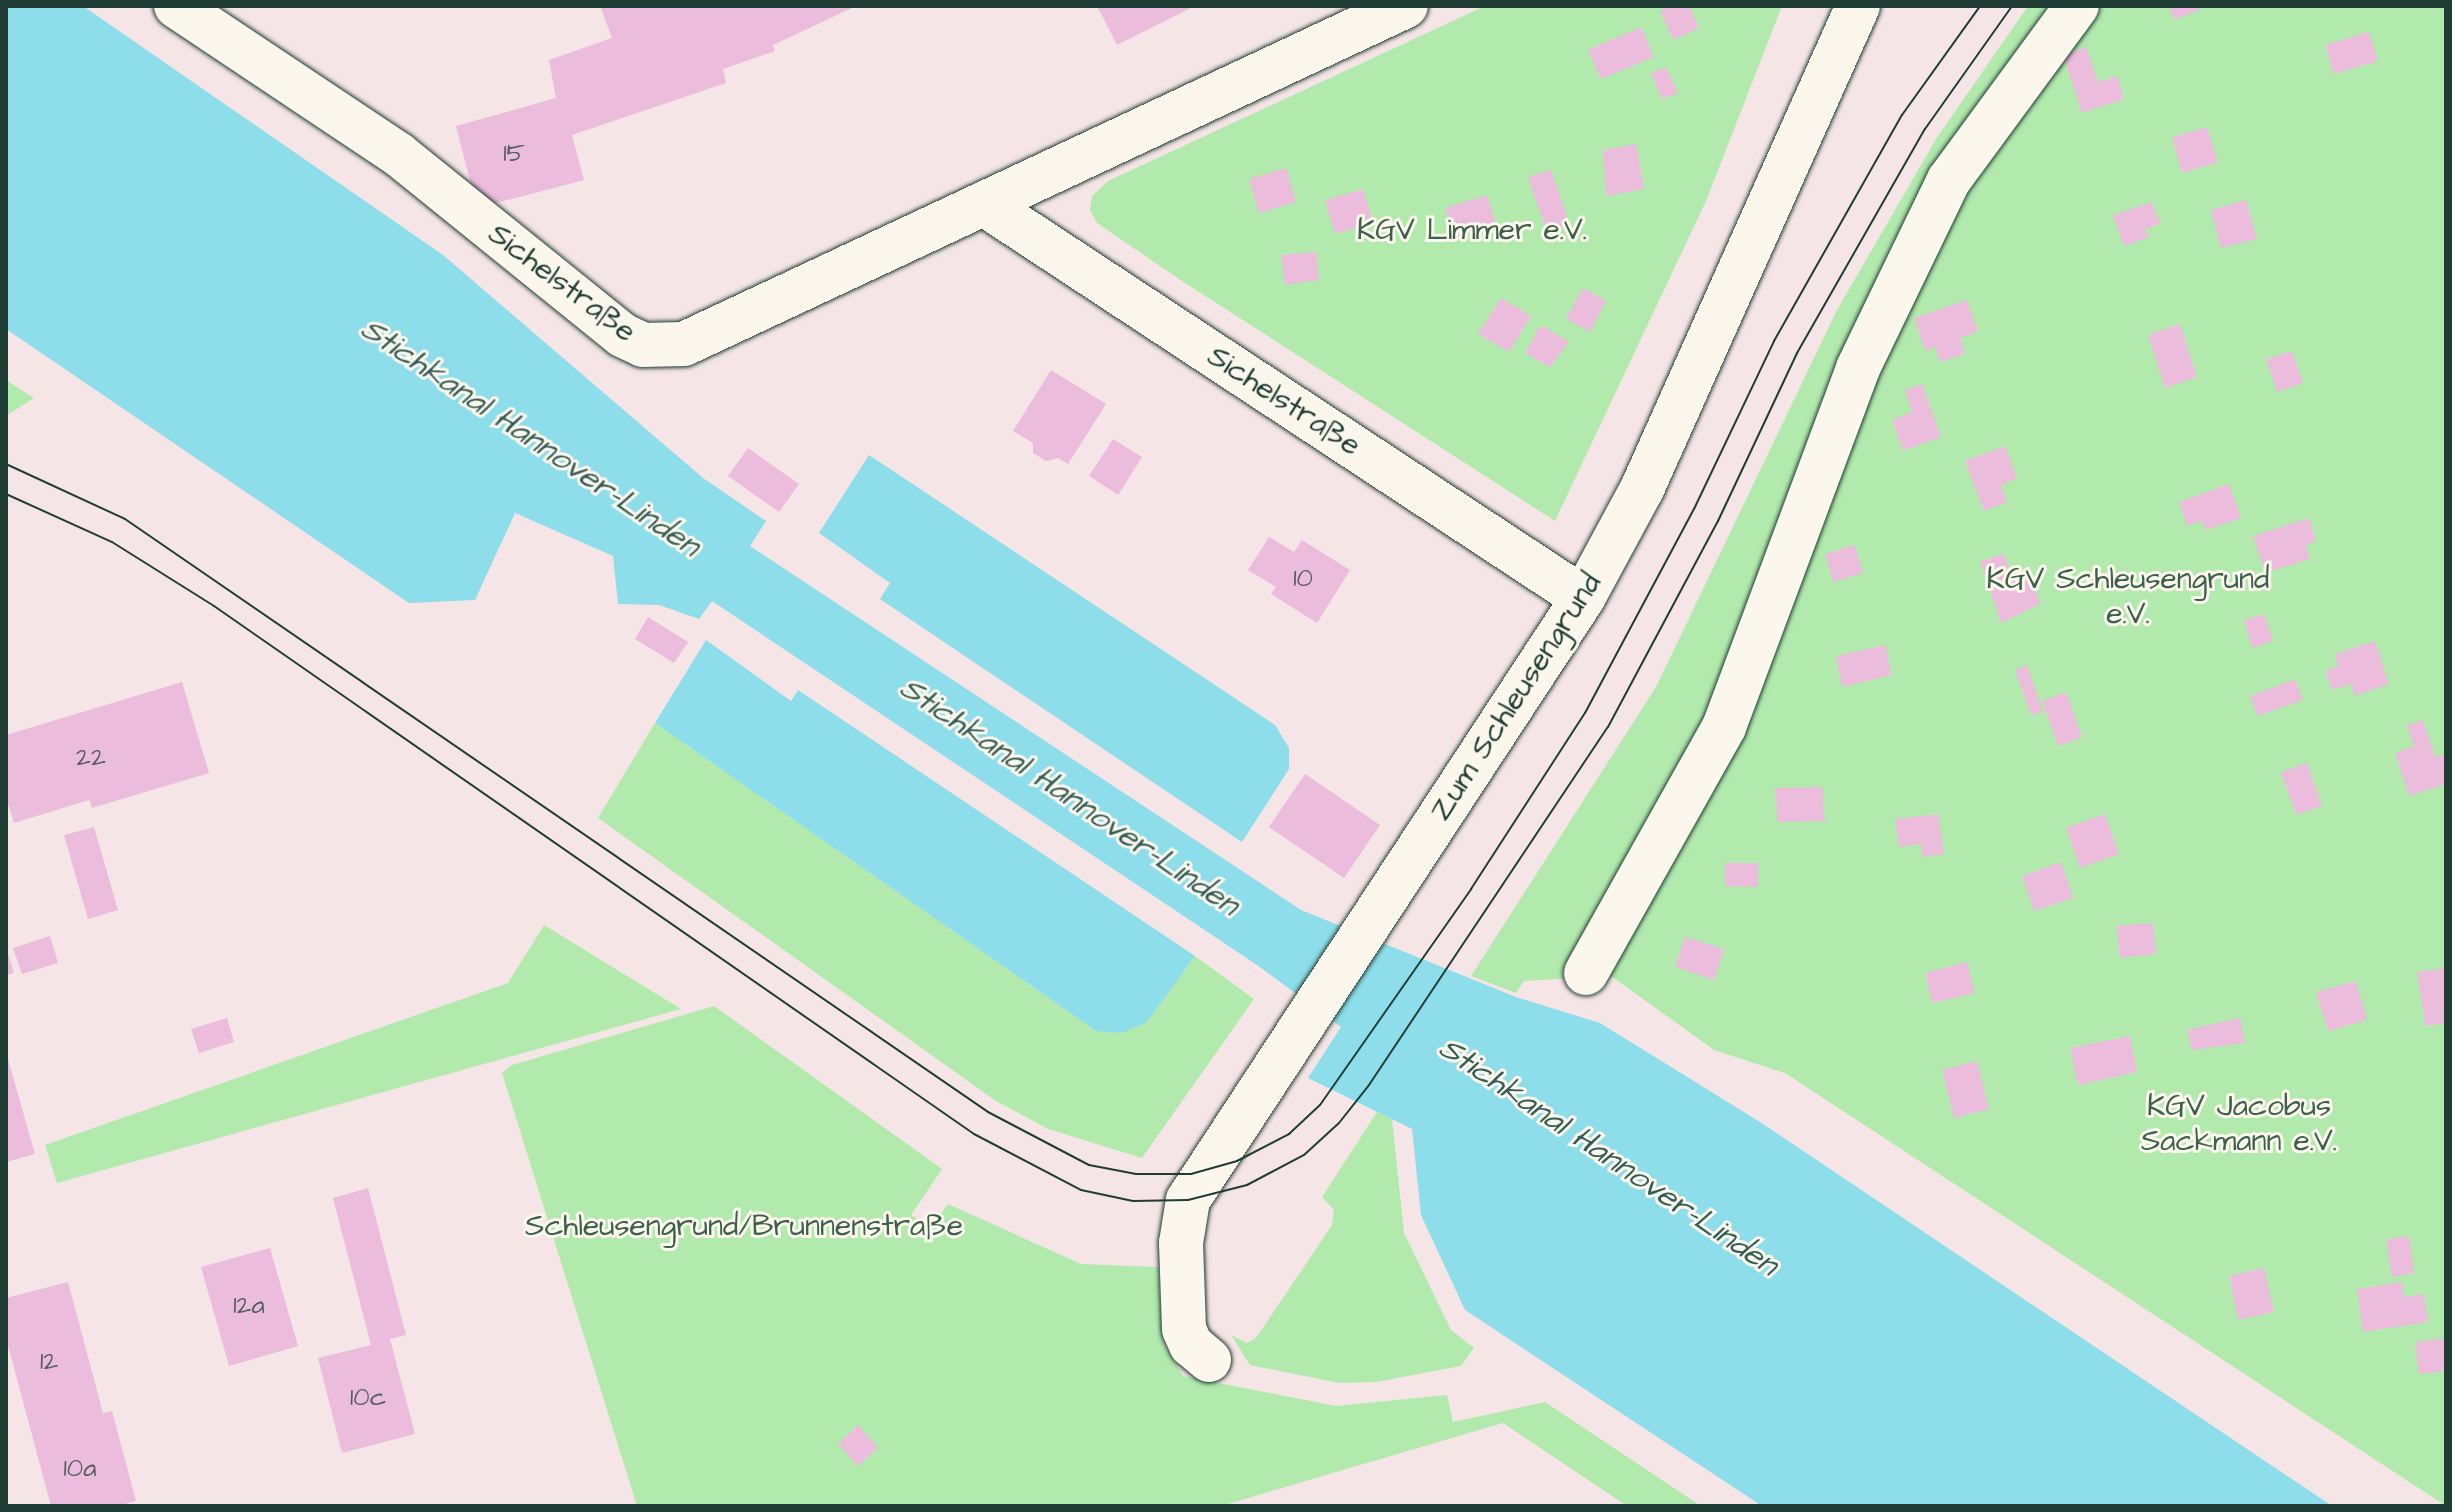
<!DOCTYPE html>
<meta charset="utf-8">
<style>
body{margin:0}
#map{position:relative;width:2452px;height:1512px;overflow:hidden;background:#f6e5e7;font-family:"Architects Daughter",sans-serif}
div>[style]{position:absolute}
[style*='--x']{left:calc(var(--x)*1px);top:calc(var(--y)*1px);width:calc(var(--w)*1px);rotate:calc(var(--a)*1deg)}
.green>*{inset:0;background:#b2eaad}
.water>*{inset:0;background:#8dddea}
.building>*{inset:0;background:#ecbcdc}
.roads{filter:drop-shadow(0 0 2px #1f3d34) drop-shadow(0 0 2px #1f3d34)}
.minor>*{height:44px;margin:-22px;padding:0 22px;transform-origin:22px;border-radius:22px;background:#fbf7ec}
.tram>*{height:2px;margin:-1px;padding:0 1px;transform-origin:1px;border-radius:1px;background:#1f3d34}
span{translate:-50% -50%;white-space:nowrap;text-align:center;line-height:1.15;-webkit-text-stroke:6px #fbf7ec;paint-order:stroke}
.number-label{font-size:26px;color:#525d5e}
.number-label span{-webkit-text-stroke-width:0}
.park-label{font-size:30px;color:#3c604c}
.street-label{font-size:30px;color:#1f3d34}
.water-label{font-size:32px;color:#355d58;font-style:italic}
.frame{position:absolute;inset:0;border:8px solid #1f3d34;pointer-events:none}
</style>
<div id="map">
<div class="green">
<div style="clip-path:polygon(1485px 6px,1782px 6px,1706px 201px,1555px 521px,1179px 279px,1097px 223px,1090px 210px,1092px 196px,1108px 181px)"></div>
<div style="clip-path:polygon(2028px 6px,2446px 6px,2446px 1506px,1785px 1073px,1714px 1050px,1611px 976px,1524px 981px,1516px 993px,1471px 976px,1656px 687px,1837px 310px,1936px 139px)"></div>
<div style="clip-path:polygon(6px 380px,34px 398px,6px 416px)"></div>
<div style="clip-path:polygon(655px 723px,1096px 1031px,1147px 1022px,1195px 956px,1254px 999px,1142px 1158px,1048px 1129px,996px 1101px,598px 818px)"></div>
<div style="clip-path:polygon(544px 925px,681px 1009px,57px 1183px,45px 1145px,508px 983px)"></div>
<div style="clip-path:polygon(714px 1006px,942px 1169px,911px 1215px,930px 1227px,948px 1204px,1081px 1264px,1158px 1267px,1164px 1345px,1183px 1376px,1336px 1406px,1447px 1395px,1453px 1422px,1545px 1402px,1701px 1506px,1627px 1506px,1503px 1423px,1221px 1506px,637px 1506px,502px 1073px,512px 1065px)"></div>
<div style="clip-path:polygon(1377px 1112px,1392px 1119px,1404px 1233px,1451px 1330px,1474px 1348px,1461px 1366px,1376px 1382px,1339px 1383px,1250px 1365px,1231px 1335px,1247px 1343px,1256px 1338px,1332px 1225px,1334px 1210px,1322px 1197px)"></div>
</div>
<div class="water">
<div style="clip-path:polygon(6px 6px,83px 6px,443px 255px,703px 478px,766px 521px,750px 546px,1301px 910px,1516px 997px,1600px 1023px,1760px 1122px,2332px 1506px,1762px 1506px,1465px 1310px,1421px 1215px,1412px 1129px,1308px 1078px,1341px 1027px,1260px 967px,712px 601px,699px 619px,659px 605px,618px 604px,613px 556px,515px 513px,475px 600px,409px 603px,6px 329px)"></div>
<div style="clip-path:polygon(869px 455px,1275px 725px,1289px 748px,1289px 769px,1242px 842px,880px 599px,890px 583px,819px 533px)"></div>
<div style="clip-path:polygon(706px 640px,791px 701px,798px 690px,1195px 956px,1147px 1022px,1122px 1033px,1096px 1031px,655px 723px)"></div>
</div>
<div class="building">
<div style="clip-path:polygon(600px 6px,856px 6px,773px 45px,775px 51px,723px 69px,726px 83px,572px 135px,584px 180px,477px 208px,456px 126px,556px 98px,549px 60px,612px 38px)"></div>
<div style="clip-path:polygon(1097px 6px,1195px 6px,1117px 45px)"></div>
<div style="clip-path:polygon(1672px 6px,1689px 6px,1699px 28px,1673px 40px,1660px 11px)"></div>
<div style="clip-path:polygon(2169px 6px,2198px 6px,2200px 10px,2174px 20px)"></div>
<div style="clip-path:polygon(1641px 27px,1654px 57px,1601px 79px,1588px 50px)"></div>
<div style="clip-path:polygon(2369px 32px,2378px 61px,2334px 74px,2325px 45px)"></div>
<div style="clip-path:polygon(2086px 47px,2098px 82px,2117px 76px,2124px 99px,2082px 113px,2063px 55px)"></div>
<div style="clip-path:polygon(1666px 67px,1678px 93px,1662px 99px,1651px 73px)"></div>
<div style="clip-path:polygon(2207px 127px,2218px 162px,2182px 173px,2172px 137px)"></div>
<div style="clip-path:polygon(1636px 144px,1644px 189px,1606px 196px,1603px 150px)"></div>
<div style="clip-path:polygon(1286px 168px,1296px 202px,1259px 213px,1249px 179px)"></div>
<div style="clip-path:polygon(1551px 170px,1570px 225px,1547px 233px,1528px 177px)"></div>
<div style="clip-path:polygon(1363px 189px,1373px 223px,1335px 234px,1325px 200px)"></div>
<div style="clip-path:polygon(1487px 195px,1496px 224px,1455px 238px,1445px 208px)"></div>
<div style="clip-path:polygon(2246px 200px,2257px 239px,2221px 248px,2211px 210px)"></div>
<div style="clip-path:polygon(2152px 202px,2160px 224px,2145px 229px,2149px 237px,2124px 246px,2113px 215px)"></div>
<div style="clip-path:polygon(1316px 252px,1319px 280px,1285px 285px,1281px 255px)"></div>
<div style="clip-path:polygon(1583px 288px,1606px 301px,1590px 332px,1566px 319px)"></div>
<div style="clip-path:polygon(1501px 298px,1531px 316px,1509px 352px,1478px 334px)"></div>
<div style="clip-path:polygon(1967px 300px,1978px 332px,1960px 338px,1965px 354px,1940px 362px,1935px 347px,1925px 351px,1914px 318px)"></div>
<div style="clip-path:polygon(2180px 324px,2197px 377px,2165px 388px,2148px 335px)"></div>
<div style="clip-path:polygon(1541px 325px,1569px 342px,1550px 367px,1525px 353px)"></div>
<div style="clip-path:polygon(2292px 351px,2303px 383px,2277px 392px,2266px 359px)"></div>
<div style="clip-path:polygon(1051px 370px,1106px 404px,1068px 464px,1058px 458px,1046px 461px,1033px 453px,1033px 443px,1013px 431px)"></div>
<div style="clip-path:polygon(1922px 384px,1941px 437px,1903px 451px,1892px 420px,1912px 412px,1905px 390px)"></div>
<div style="clip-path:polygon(1113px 439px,1142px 457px,1118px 495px,1089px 476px)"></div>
<div style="clip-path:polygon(2005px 446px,2017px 478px,2001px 485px,2007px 502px,1984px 511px,1965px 461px)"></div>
<div style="clip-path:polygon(748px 448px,799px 484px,779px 512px,728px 476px)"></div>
<div style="clip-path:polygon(2229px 484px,2241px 518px,2206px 530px,2202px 521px,2187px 526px,2179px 502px)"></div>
<div style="clip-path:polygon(2309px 518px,2316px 541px,2306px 545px,2310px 559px,2265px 573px,2253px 536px)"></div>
<div style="clip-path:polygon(1269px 537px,1294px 552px,1302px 540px,1350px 570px,1317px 623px,1271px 594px,1276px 587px,1248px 570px)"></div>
<div style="clip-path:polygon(1855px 545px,1863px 573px,1833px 582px,1825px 554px)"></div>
<div style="clip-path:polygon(2004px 554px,2012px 577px,2030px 571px,2040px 604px,2001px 623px,1980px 561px)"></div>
<div style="clip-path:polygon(2264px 614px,2273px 641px,2252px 648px,2244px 620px)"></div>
<div style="clip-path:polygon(648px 617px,688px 642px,674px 663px,635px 639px)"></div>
<div style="clip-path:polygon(2375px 641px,2389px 684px,2355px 696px,2351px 684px,2332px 690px,2325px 671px,2338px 666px,2335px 654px)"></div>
<div style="clip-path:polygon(1885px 645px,1892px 675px,1842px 687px,1836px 656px)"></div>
<div style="clip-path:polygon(2027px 665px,2043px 712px,2031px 715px,2015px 670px)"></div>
<div style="clip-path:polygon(2295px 679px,2303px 700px,2257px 716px,2250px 696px)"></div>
<div style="clip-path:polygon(182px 682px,209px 773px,92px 808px,89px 800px,14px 823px,6px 797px,6px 735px)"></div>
<div style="clip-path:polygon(2066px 692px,2082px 737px,2058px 746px,2042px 701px)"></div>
<div style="clip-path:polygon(2423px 720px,2435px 757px,2446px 754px,2446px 784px,2409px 796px,2395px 753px,2414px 746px,2407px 725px)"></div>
<div style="clip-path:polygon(2307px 763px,2322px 806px,2296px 815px,2281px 772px)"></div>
<div style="clip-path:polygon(1305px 774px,1380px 825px,1344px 878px,1269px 827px)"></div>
<div style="clip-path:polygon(1822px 787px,1825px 821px,1778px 822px,1775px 788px)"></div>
<div style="clip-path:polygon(1938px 814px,1944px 854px,1923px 857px,1921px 844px,1899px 847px,1895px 819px)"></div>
<div style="clip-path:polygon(2105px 814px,2119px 854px,2080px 868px,2066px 828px)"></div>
<div style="clip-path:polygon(94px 827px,118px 910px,88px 919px,64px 835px)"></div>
<div style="clip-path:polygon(2061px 862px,2073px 898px,2034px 911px,2022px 876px)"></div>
<div style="clip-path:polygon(1725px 863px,1758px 863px,1758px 887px,1725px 886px)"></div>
<div style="clip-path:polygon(2153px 923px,2156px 954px,2120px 958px,2116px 926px)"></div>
<div style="clip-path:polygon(50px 936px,58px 963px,22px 974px,13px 948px)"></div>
<div style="clip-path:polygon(1685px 937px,1724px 949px,1714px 980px,1675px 967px)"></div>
<div style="clip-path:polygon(6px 947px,14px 973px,6px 975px)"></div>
<div style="clip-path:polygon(1967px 962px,1975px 993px,1932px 1003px,1925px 973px)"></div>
<div style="clip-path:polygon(2446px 968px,2446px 1023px,2425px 1026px,2417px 972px)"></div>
<div style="clip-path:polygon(2356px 981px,2367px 1020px,2328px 1031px,2316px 992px)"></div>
<div style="clip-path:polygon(227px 1018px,234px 1042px,199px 1053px,191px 1029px)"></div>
<div style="clip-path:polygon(2240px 1018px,2245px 1043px,2192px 1050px,2187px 1030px)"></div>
<div style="clip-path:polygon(2130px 1036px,2137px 1072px,2078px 1085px,2070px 1048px)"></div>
<div style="clip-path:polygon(6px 1052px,35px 1154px,6px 1162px)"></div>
<div style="clip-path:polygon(1977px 1061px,1989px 1109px,1954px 1118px,1942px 1070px)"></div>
<div style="clip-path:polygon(368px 1188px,406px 1335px,390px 1339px,415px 1434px,342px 1453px,318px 1358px,371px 1345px,333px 1198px)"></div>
<div style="clip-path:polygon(2409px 1236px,2414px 1273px,2392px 1277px,2386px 1239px)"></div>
<div style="clip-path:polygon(270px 1248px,298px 1346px,229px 1366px,201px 1267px)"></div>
<div style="clip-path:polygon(2264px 1268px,2274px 1312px,2238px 1320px,2229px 1276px)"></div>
<div style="clip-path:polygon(68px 1282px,103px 1413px,112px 1411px,136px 1501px,117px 1506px,51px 1506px,6px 1338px,6px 1298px)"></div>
<div style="clip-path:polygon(2402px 1282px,2404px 1297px,2424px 1294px,2428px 1322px,2363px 1332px,2357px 1289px)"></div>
<div style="clip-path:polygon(2446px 1338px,2446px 1371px,2419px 1374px,2415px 1342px)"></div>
<div style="clip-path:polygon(858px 1425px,878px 1448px,858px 1466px,838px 1444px)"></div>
</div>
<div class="roads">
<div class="minor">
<div style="--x:176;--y:6;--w:267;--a:33.7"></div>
<div style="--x:398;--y:154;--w:288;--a:38.9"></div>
<div style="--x:622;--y:335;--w:23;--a:25"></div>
<div style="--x:643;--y:345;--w:41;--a:-1.4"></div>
<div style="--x:684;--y:344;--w:797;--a:-25.09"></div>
<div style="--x:984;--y:204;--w:717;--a:33.34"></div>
<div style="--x:1586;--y:973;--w:282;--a:-60.7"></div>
<div style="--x:1724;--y:727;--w:383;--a:-69.5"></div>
<div style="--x:1858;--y:368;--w:209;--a:-64.2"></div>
<div style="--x:1949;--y:180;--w:216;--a:-53.7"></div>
<div style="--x:1209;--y:1360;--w:23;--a:-140"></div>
<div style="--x:1191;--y:1345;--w:17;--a:-114"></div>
<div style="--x:1184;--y:1329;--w:86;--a:-92"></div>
<div style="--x:1181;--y:1243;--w:44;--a:-80.8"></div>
<div style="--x:1188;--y:1200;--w:720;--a:-56.73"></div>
<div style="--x:1583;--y:598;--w:124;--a:-61.6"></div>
<div style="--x:1642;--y:489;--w:529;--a:-65.91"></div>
</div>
</div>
<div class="tram">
<div style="--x:6;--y:464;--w:131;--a:24.8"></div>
<div style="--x:125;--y:519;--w:1047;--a:34.49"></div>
<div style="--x:988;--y:1112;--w:114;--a:27.7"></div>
<div style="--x:1089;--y:1165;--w:48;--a:10.8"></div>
<div style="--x:1136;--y:1174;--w:55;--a:0"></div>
<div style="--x:1191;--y:1174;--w:48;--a:-15.8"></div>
<div style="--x:1237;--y:1161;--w:59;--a:-27.4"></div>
<div style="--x:1289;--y:1134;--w:42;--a:-43.1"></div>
<div style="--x:1320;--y:1105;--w:264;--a:-55"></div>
<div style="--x:1471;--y:889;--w:210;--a:-57.1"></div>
<div style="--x:1585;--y:713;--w:231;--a:-61.9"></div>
<div style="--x:1694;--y:509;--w:186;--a:-64.5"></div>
<div style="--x:1774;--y:341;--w:260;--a:-60.5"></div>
<div style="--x:1902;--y:115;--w:134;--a:-54.4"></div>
<div style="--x:6;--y:494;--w:116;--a:24.4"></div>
<div style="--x:112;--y:542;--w:120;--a:32.1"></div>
<div style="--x:214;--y:606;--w:925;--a:34.79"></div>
<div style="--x:974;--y:1134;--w:121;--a:27.6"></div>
<div style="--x:1081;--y:1190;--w:53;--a:11.9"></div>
<div style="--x:1133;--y:1201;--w:55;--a:-1"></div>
<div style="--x:1188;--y:1200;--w:61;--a:-14.3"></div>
<div style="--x:1247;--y:1185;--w:64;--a:-27.8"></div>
<div style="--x:1304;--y:1155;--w:47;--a:-42.4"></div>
<div style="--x:1339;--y:1123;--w:48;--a:-51.7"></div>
<div style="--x:1369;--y:1085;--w:430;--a:-56.3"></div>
<div style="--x:1608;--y:727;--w:234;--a:-61.9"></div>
<div style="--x:1718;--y:521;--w:186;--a:-64.8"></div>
<div style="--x:1797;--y:353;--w:258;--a:-60.3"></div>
<div style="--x:1925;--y:129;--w:151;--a:-54.7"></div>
</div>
<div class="number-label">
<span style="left:514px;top:154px">15</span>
<span style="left:1303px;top:579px">10</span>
<span style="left:91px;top:758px">22</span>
<span style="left:249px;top:1306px">12a</span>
<span style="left:49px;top:1362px">12</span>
<span style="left:368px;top:1398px">10c</span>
<span style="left:80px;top:1469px">10a</span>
</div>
<div class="park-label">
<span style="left:1472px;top:230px">KGV Limmer e.V.</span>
<span style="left:2128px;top:596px">KGV Schleusengrund<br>e.V.</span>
<span style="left:2239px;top:1123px">KGV Jacobus<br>Sackmann e.V.</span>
<span style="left:744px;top:1226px">Schleusengrund/Brunnenstraße</span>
</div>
<div class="street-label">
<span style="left:562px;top:283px;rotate:37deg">Sichelstraße</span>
<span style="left:1284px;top:401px;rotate:33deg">Sichelstraße</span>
<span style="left:1516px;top:697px;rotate:-57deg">Zum Schleusengrund</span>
</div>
<div class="water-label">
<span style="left:530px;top:438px;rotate:34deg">Stichkanal Hannover-Linden</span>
<span style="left:1069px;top:797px;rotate:34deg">Stichkanal Hannover-Linden</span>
<span style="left:1608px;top:1157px;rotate:34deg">Stichkanal Hannover-Linden</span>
</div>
<div class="frame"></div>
</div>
